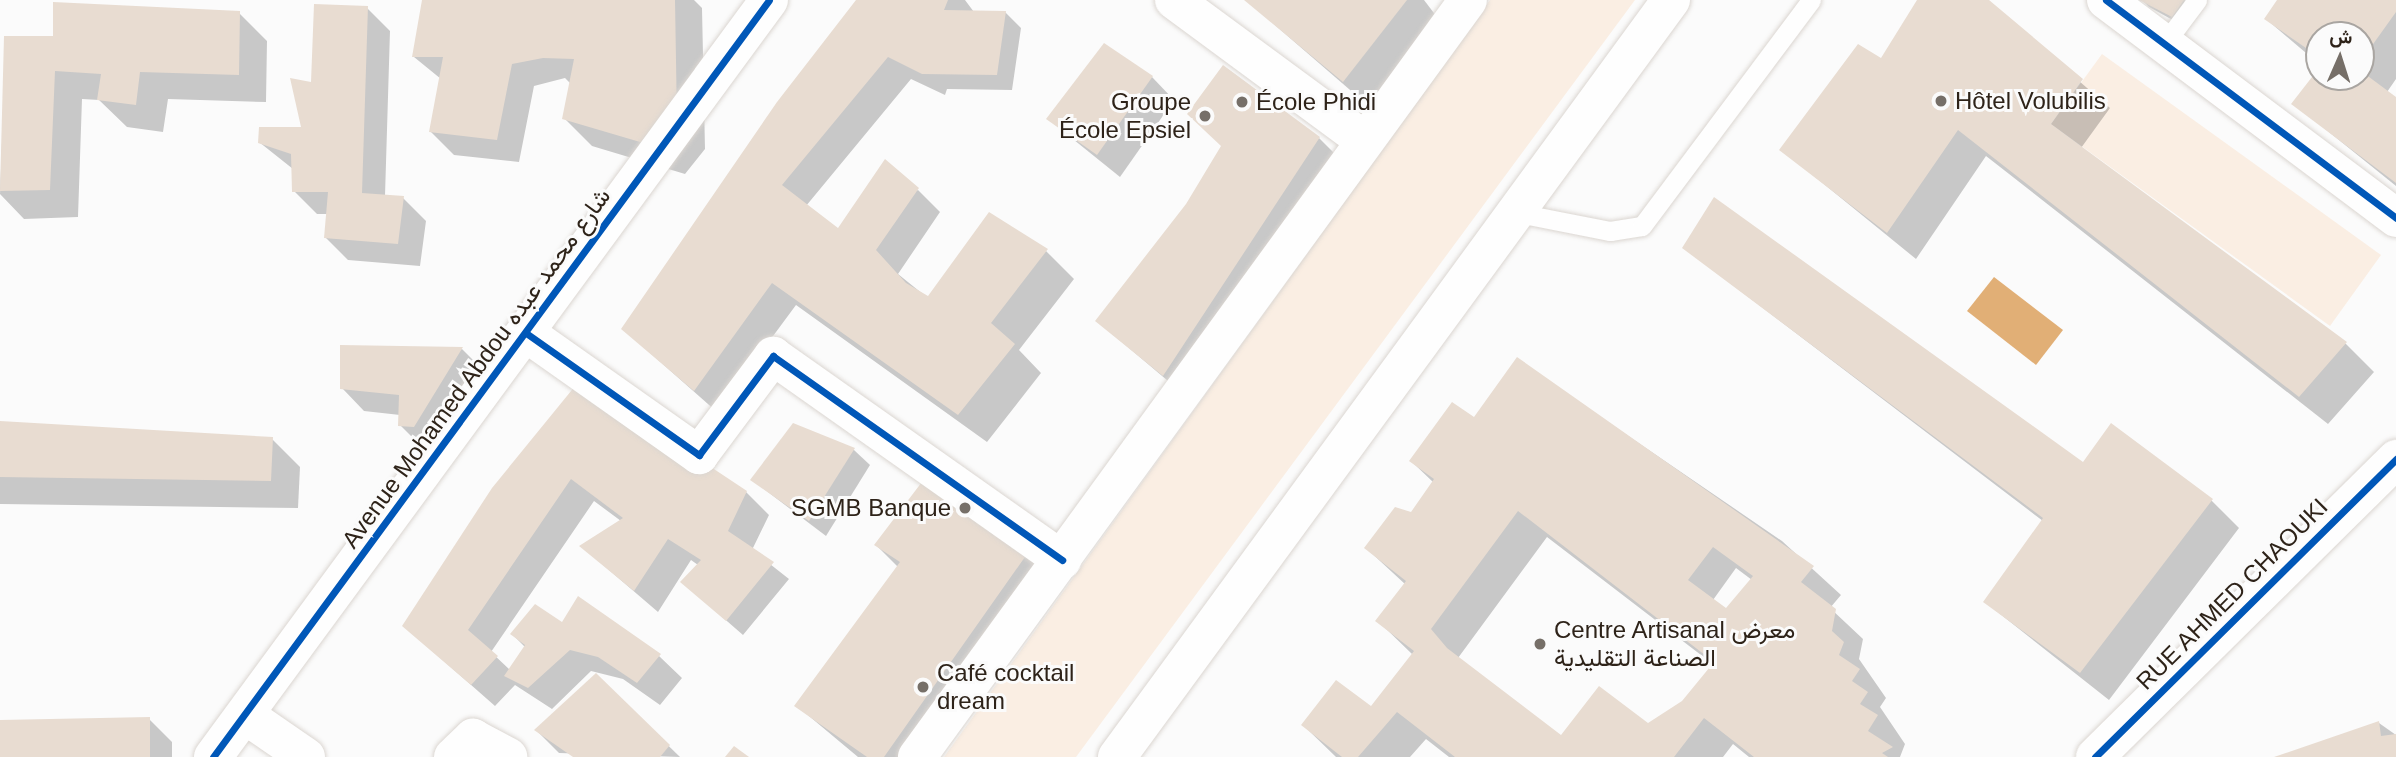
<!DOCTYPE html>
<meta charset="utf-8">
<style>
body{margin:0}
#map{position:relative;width:2396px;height:757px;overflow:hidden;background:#fbfbfb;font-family:Arial,Vazirmatn,sans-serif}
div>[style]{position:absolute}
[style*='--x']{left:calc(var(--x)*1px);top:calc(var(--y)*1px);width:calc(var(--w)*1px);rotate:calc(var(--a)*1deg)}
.green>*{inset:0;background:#faeee3}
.water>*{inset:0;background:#e1af76}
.shadow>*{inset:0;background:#0003}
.building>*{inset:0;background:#e8dcd1}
.roads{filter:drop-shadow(0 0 2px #dbd6d1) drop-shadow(0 0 2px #dbd6d1)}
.service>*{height:19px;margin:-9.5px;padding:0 9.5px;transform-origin:9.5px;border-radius:9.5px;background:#fefefe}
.minor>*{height:38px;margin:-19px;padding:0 19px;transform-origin:19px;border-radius:19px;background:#fefefe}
.secondary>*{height:38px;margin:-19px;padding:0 19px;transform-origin:19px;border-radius:19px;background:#fefefe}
.cycleway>*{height:7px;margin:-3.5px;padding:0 3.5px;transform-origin:3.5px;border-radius:3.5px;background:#0057b8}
.dots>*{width:19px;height:19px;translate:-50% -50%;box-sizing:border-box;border:4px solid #fbfbfb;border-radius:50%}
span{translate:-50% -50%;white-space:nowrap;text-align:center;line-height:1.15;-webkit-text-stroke:6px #fbfbfb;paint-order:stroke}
.poi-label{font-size:24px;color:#2e2319}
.left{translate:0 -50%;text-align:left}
.right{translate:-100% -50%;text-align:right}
.street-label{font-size:24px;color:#2e2319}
.north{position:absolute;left:2305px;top:21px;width:70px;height:70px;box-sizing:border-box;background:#fbfbfb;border:2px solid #a9a5a1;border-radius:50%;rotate:3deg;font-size:19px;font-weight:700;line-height:28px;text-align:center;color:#2e2319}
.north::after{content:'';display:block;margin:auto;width:24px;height:32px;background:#766f68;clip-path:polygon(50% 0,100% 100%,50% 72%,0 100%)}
</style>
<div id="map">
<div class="green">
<div style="clip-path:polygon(1490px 0,1635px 0,1076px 757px,944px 757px)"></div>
<div style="clip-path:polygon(2102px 54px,2381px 255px,2330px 326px,2051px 124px)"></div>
</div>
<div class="water">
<div style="clip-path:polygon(1994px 277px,2063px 330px,2036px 365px,1967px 311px)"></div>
</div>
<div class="shadow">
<div style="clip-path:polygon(424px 0,694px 0,702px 8px,705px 149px,685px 174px,592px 146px,564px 118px,571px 84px,565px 78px,534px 86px,519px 162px,454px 155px,431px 132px,441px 79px,414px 57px)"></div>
<div style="clip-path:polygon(858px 0,965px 0,974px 12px,1005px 12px,1021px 28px,1012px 90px,947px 89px,945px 95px,911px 79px,806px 206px,838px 230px,918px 190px,940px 212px,898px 274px,929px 299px,1046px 251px,1074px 279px,1019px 350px,1041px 373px,987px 442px,796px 305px,717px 412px,623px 329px)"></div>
<div style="clip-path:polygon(1246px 0,1424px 0,1440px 21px,1372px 109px)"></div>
<div style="clip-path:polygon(1921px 0,1986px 0,2110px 108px,2081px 148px,2346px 344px,2374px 372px,2328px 424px,1986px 156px,1916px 259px,1782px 150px,1882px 60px)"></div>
<div style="clip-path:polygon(2142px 0,2185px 0,2180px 24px,2149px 7px)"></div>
<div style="clip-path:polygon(2279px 0,2396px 0,2396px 79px,2387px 92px,2396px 99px,2396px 186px,2293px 103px,2319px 70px,2319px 77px,2361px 77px,2361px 35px,2319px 35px,2319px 64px,2266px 19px)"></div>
<div style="clip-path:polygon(367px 8px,390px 31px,385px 196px,403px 198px,426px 221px,420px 266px,348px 260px,325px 237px,328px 214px,317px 214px,294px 191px,293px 169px,259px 142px,304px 129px,312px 84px)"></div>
<div style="clip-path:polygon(239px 13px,267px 41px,266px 102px,168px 99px,163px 132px,127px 127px,99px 100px,82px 99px,78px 217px,24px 219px,0 194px,6px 37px,54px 38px)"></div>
<div style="clip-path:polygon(1152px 77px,1174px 100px,1120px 177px,1048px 119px)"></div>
<div style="clip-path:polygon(1319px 138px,1342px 161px,1187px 397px,1097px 321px)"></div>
<div style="clip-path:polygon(1684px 248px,2083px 464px,2211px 500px,2239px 528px,2109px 700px,1985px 602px,2043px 521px)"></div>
<div style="clip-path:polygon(462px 349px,484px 371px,423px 448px,400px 425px,400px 415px,364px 411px,342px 388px)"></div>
<div style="clip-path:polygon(evenodd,1517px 360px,1782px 541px,1841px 595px,1830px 608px,1863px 639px,1859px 659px,1886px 698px,1880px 707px,1905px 744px,1900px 757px,1749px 757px,1733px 744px,1723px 757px,1449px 757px,1426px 739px,1410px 757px,1336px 757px,1303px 725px,1371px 709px,1413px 655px,1378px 621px,1406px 585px,1366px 548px,1412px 514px,1434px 483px,1411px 461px,1474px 420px,1517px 360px,1547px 537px,1714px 665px,1683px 703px,1647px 725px,1561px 737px,1458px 658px,1547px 537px,1517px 360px,1736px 568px,1752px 580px,1727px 611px,1713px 600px,1736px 568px)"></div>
<div style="clip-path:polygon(581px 382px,746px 492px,769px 515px,752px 550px,789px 579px,743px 635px,682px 582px,698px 565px,691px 560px,658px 612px,581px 546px,621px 521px,594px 501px,491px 652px,510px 670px,525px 647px,512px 634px,563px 624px,659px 656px,682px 678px,660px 705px,623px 679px,591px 671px,552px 709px,515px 685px,495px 706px,404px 626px)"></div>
<div style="clip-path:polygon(0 423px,272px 439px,300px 467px,298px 508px,0 504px)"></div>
<div style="clip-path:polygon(794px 425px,854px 450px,870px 465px,826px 536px,752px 480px)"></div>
<div style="clip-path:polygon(876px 545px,1031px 548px,1059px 576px,932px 757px,858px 757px,797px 706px,898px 567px)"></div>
<div style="clip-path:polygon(596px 675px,680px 757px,559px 753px,537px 731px)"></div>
<div style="clip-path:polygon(149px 719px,172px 742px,172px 757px,0 757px,0 722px)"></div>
<div style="clip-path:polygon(2379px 723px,2396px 735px,2396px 757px,2279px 757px)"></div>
</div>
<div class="building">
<div style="clip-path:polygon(422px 0,675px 0,677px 121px,657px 147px,562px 119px,574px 59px,543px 58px,512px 64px,497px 140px,429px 132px,443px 57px,412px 57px)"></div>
<div style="clip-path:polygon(856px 0,948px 0,944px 10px,1006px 11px,997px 75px,922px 74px,888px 57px,782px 185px,838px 228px,885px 159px,919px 188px,876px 250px,906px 283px,928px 296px,989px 212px,1048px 249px,991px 323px,1015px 344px,958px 415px,772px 283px,694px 391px,621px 329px,777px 102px)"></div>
<div style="clip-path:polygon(1244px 0,1407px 0,1343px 82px)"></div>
<div style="clip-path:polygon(1917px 0,1989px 0,2083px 79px,2051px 124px,2347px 342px,2299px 397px,1958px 130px,1887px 233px,1779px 150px,1858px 44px,1881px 58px)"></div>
<div style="clip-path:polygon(2139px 0,2184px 0,2172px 17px)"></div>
<div style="clip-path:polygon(2277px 0,2396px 0,2396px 12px,2361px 61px,2361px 35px,2319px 35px,2319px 57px,2264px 19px)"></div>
<div style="clip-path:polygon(53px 2px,240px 11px,239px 75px,140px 72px,136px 105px,97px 100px,101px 74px,55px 71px,50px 190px,0 191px,4px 36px,53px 36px)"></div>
<div style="clip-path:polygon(314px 4px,368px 6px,362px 193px,404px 196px,398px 244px,324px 238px,328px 192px,292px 192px,291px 154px,258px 143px,259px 127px,301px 127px,290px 78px,311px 82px)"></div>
<div style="clip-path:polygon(1104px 43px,1153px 76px,1097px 155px,1046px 119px)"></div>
<div style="clip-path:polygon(1223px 65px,1320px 137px,1163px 376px,1095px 321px,1186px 204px,1221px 146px,1187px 114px)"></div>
<div style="clip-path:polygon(2319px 68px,2319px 77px,2361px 77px,2361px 71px,2396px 97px,2396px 183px,2291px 104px)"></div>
<div style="clip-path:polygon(1714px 197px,2083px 462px,2111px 423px,2213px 499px,2080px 673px,1983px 602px,2043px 518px,1682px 248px)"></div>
<div style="clip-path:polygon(340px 345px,463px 347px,414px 427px,398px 426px,399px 395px,340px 389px)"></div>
<div style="clip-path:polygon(evenodd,1517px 357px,1814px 566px,1801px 582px,1836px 609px,1832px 631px,1844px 642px,1839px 655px,1860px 669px,1852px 681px,1868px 692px,1860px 704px,1878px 715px,1868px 731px,1893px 747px,1882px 753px,1888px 757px,1754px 757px,1704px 718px,1674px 757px,1455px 757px,1397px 712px,1358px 757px,1342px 757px,1301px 725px,1336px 680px,1371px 706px,1414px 651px,1375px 621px,1406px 581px,1364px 548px,1395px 507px,1411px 512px,1434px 479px,1409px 461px,1452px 402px,1474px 417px,1517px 357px,1518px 511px,1714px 662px,1682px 701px,1648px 723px,1599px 686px,1561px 735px,1447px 648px,1431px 629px,1518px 511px,1517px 357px,1713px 547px,1753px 576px,1726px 608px,1688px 580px,1713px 547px)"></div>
<div style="clip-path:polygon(580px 380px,747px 491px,728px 531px,774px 562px,726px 621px,680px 582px,701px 560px,668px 539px,634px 591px,579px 546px,623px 518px,571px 479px,468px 630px,498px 656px,471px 685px,402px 626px,492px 488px)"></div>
<div style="clip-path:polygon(0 421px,273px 437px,271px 481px,0 477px)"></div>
<div style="clip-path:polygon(793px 423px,855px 448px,809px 521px,750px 480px)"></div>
<div style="clip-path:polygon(928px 474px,1032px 547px,884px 757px,867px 757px,794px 706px,900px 562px,874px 545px)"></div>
<div style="clip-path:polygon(578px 596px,661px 654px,637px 683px,598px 657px,570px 650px,528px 688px,504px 676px,525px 645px,510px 634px,535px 604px,562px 622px)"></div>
<div style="clip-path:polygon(596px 673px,670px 745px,660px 757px,573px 757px,534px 730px)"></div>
<div style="clip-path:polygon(150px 717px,150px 757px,0 757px,0 720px)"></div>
<div style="clip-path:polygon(2379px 721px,2381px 736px,2396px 734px,2396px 757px,2274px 757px)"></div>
<div style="clip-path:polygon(734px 746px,749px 757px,725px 757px)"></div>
</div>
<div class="roads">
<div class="service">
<div style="--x:2164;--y:44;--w:55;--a:-53.1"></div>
<div style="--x:1518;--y:213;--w:94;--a:11.1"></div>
<div style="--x:1610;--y:231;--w:32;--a:-9"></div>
<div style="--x:1642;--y:226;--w:282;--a:-53.2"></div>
</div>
<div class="minor">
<div style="--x:1174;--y:0;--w:237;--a:36.4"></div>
<div style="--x:2106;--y:0;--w:363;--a:36.9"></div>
<div style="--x:526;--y:333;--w:212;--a:35.2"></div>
<div style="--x:699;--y:455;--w:124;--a:-53.2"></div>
<div style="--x:773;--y:356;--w:354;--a:35.2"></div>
<div style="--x:245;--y:715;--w:74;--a:34.5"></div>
<div style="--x:213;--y:757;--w:939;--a:-53.7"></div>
<div style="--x:453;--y:757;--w:28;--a:-44"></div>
<div style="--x:473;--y:738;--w:40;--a:28"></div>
<div style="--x:2095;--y:757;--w:424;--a:-44.7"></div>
</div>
<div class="secondary">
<div style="--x:917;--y:757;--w:936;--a:-53.95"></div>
<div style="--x:1117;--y:757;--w:938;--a:-53.8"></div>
</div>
</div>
<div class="cycleway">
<div style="--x:2106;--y:0;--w:363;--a:36.9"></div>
<div style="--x:526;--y:333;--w:212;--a:35.2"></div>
<div style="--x:699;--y:455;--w:124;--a:-53.2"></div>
<div style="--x:773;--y:356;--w:354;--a:35.2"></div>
<div style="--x:213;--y:757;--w:939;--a:-53.7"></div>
<div style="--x:2095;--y:757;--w:424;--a:-44.7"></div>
</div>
<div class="dots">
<div style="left:1941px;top:101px;background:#766f68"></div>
<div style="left:1242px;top:102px;background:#766f68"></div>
<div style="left:1205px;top:116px;background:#766f68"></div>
<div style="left:965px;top:508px;background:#766f68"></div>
<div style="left:1540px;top:644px;background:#766f68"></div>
<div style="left:923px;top:687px;background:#766f68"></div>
</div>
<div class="poi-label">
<span class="left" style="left:1955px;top:101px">Hôtel Volubilis</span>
<span class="right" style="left:1191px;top:116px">Groupe<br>École Epsiel</span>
<span class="left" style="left:1256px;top:102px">École Phidi</span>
<span class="right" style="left:951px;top:508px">SGMB Banque</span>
<span class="left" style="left:1554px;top:644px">Centre Artisanal معرض<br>الصناعة التقليدية</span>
<span class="left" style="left:937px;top:687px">Café cocktail<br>dream</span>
</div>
<div class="street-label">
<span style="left:476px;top:368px;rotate:-54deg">Avenue Mohamed Abdou شارع محمد عبده</span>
<span style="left:2232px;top:594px;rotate:-45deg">RUE AHMED CHAOUKI</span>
</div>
<div class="north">ش</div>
</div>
